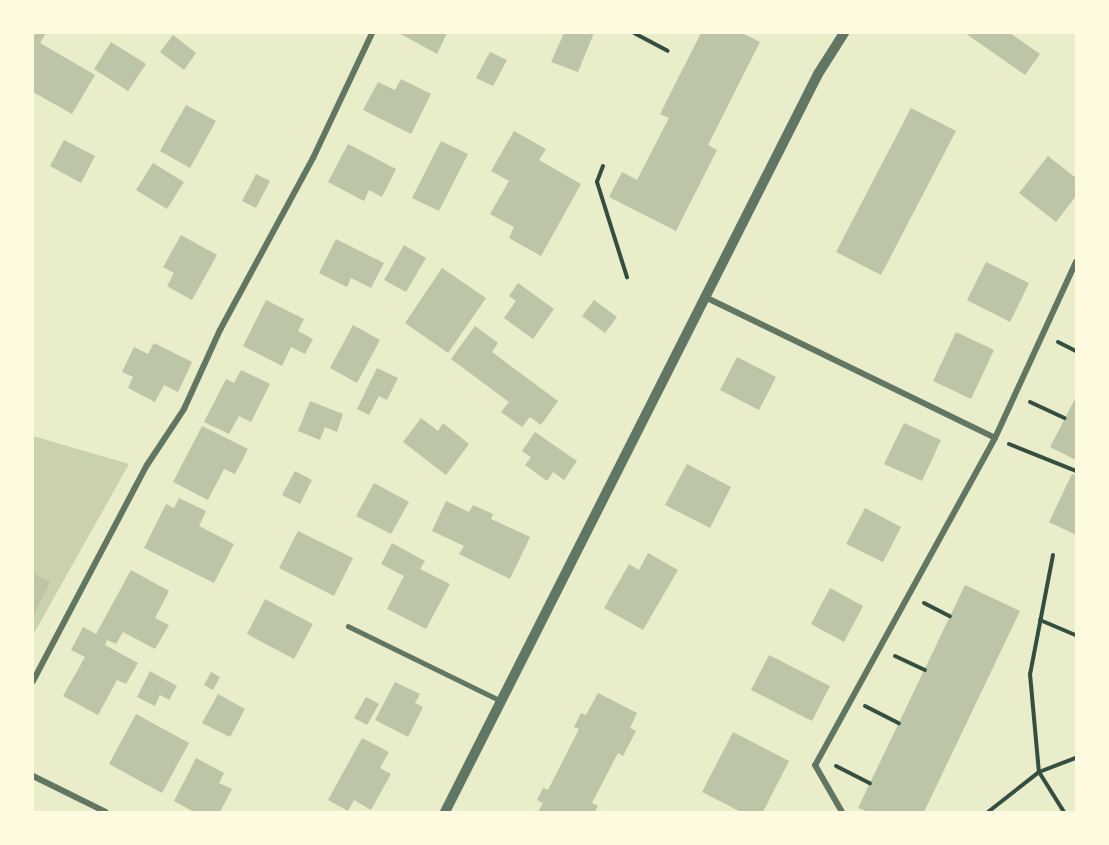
<!DOCTYPE html>
<style>
body{margin:0}
#map{position:relative;width:1109px;height:845px;overflow:hidden;background:#e9edc9;font-family:Georgia,serif}
div>[style]{position:absolute}
[style*='--x']{left:calc(var(--x)*1px);top:calc(var(--y)*1px);width:calc(var(--w)*1px);rotate:calc(var(--a)*1deg)}
.green>*{inset:0;background:#cad2ad}
.building>*{inset:0;background:#bcc5a7}
.path>*{height:4px;margin:-2px;padding:0 2px;transform-origin:2px;border-radius:2px;background:#344e41}
.service>*{height:4.5px;margin:-2.25px;padding:0 2.25px;transform-origin:2.25px;border-radius:2.25px;background:#617663}
.minor>*{height:6px;margin:-3px;padding:0 3px;transform-origin:3px;border-radius:3px;background:#617663}
.tertiary>*{height:10px;margin:-5px;padding:0 5px;transform-origin:5px;border-radius:5px;background:#617663}
span{translate:-50% -50%;white-space:nowrap;text-align:center;line-height:1.15;-webkit-text-stroke:6px #fefae0;paint-order:stroke}
.frame{position:absolute;inset:0;border:34px solid #fefae0;pointer-events:none}
</style>
<div id="map">
<div class="green">
<div style="clip-path:polygon(33px 436px,129px 464px,33px 635px)"></div>
</div>
<div class="building">
<div style="clip-path:polygon(33px 33px,46px 33px,40px 43px,95px 75px,72px 114px,33px 92px)"></div>
<div style="clip-path:polygon(399px 33px,447px 33px,437px 54px)"></div>
<div style="clip-path:polygon(564px 33px,594px 33px,578px 72px,551px 62px)"></div>
<div style="clip-path:polygon(701px 33px,742px 33px,760px 42px,708px 145px,717px 150px,676px 231px,609px 197px,622px 172px,637px 180px,669px 118px,660px 114px)"></div>
<div style="clip-path:polygon(965px 33px,1010px 33px,1040px 54px,1025px 75px)"></div>
<div style="clip-path:polygon(173px 35px,196px 53px,184px 70px,160px 52px)"></div>
<div style="clip-path:polygon(111px 42px,146px 64px,128px 91px,94px 69px)"></div>
<div style="clip-path:polygon(490px 52px,507px 60px,493px 86px,476px 78px)"></div>
<div style="clip-path:polygon(401px 79px,431px 94px,411px 134px,363px 110px,378px 82px,395px 90px)"></div>
<div style="clip-path:polygon(186px 105px,216px 121px,190px 168px,160px 151px)"></div>
<div style="clip-path:polygon(911px 108px,956px 131px,881px 275px,836px 252px)"></div>
<div style="clip-path:polygon(514px 131px,546px 149px,539px 160px,581px 184px,541px 256px,509px 238px,514px 227px,490px 214px,509px 181px,491px 171px)"></div>
<div style="clip-path:polygon(64px 140px,95px 156px,81px 183px,50px 166px)"></div>
<div style="clip-path:polygon(441px 141px,468px 154px,439px 211px,412px 198px)"></div>
<div style="clip-path:polygon(348px 144px,396px 169px,382px 197px,369px 190px,364px 201px,328px 182px)"></div>
<div style="clip-path:polygon(1048px 156px,1076px 178px,1076px 196px,1056px 222px,1019px 193px)"></div>
<div style="clip-path:polygon(153px 163px,184px 182px,167px 209px,136px 190px)"></div>
<div style="clip-path:polygon(256px 174px,270px 181px,256px 208px,242px 201px)"></div>
<div style="clip-path:polygon(181px 235px,217px 255px,192px 300px,167px 286px,174px 273px,163px 267px)"></div>
<div style="clip-path:polygon(336px 239px,384px 263px,371px 288px,351px 278px,347px 287px,319px 273px)"></div>
<div style="clip-path:polygon(404px 245px,426px 258px,406px 292px,384px 280px)"></div>
<div style="clip-path:polygon(986px 262px,1029px 283px,1010px 322px,967px 300px)"></div>
<div style="clip-path:polygon(442px 268px,486px 298px,448px 353px,405px 323px)"></div>
<div style="clip-path:polygon(518px 283px,554px 309px,533px 339px,504px 318px,516px 301px,509px 296px)"></div>
<div style="clip-path:polygon(266px 300px,304px 319px,298px 331px,313px 339px,305px 354px,291px 347px,282px 366px,243px 346px)"></div>
<div style="clip-path:polygon(594px 300px,617px 317px,605px 333px,582px 316px)"></div>
<div style="clip-path:polygon(353px 325px,380px 340px,357px 383px,330px 368px)"></div>
<div style="clip-path:polygon(475px 326px,498px 343px,492px 352px,558px 401px,541px 425px,530px 417px,522px 427px,501px 412px,509px 402px,451px 359px)"></div>
<div style="clip-path:polygon(956px 332px,994px 350px,971px 399px,933px 381px)"></div>
<div style="clip-path:polygon(154px 343px,192px 362px,178px 392px,164px 385px,155px 402px,128px 388px,133px 377px,122px 372px,134px 347px,148px 354px)"></div>
<div style="clip-path:polygon(737px 357px,776px 377px,759px 410px,720px 390px)"></div>
<div style="clip-path:polygon(377px 368px,398px 378px,387px 400px,379px 396px,369px 415px,357px 409px)"></div>
<div style="clip-path:polygon(241px 370px,270px 384px,251px 422px,239px 416px,229px 434px,204px 422px,226px 379px,234px 383px)"></div>
<div style="clip-path:polygon(1076px 397px,1076px 460px,1050px 447px)"></div>
<div style="clip-path:polygon(310px 401px,343px 414px,337px 432px,325px 427px,320px 440px,298px 431px)"></div>
<div style="clip-path:polygon(421px 418px,438px 431px,443px 423px,469px 444px,446px 475px,403px 442px)"></div>
<div style="clip-path:polygon(904px 423px,941px 440px,922px 481px,884px 464px)"></div>
<div style="clip-path:polygon(202px 426px,248px 449px,235px 474px,224px 469px,208px 500px,173px 482px)"></div>
<div style="clip-path:polygon(535px 432px,577px 461px,564px 480px,553px 472px,547px 481px,525px 465px,531px 457px,522px 451px)"></div>
<div style="clip-path:polygon(687px 464px,731px 487px,710px 528px,665px 505px)"></div>
<div style="clip-path:polygon(295px 471px,312px 480px,300px 504px,282px 495px)"></div>
<div style="clip-path:polygon(1072px 474px,1076px 475px,1076px 535px,1049px 522px)"></div>
<div style="clip-path:polygon(374px 483px,409px 502px,391px 534px,356px 516px)"></div>
<div style="clip-path:polygon(179px 498px,206px 511px,199px 526px,234px 544px,214px 583px,144px 548px,166px 504px,174px 508px)"></div>
<div style="clip-path:polygon(446px 501px,469px 512px,473px 505px,493px 514px,491px 519px,530px 537px,510px 579px,459px 554px,464px 546px,432px 531px)"></div>
<div style="clip-path:polygon(865px 508px,901px 527px,883px 562px,846px 544px)"></div>
<div style="clip-path:polygon(298px 531px,353px 558px,334px 596px,279px 568px)"></div>
<div style="clip-path:polygon(392px 543px,425px 561px,420px 569px,450px 584px,426px 629px,387px 609px,404px 576px,381px 564px)"></div>
<div style="clip-path:polygon(648px 553px,678px 570px,643px 630px,604px 608px,629px 564px,639px 570px)"></div>
<div style="clip-path:polygon(131px 570px,169px 591px,155px 618px,169px 625px,155px 649px,123px 632px,116px 644px,107px 640px,105px 645px,138px 663px,126px 684px,117px 680px,98px 715px,63px 696px,85px 657px,71px 650px,83px 627px,96px 634px)"></div>
<div style="clip-path:polygon(33px 573px,50px 582px,33px 616px)"></div>
<div style="clip-path:polygon(965px 585px,1020px 611px,924px 812px,868px 812px,858px 808px)"></div>
<div style="clip-path:polygon(830px 588px,863px 606px,844px 642px,811px 624px)"></div>
<div style="clip-path:polygon(265px 599px,313px 624px,294px 659px,247px 634px)"></div>
<div style="clip-path:polygon(769px 655px,830px 686px,812px 721px,751px 690px)"></div>
<div style="clip-path:polygon(150px 671px,177px 686px,169px 700px,160px 695px,155px 706px,137px 697px)"></div>
<div style="clip-path:polygon(211px 672px,220px 677px,213px 690px,204px 685px)"></div>
<div style="clip-path:polygon(395px 682px,420px 694px,415px 703px,423px 707px,408px 737px,375px 720px)"></div>
<div style="clip-path:polygon(598px 693px,637px 713px,630px 728px,636px 731px,623px 756px,618px 753px,592px 803px,598px 806px,595px 812px,538px 812px,543px 803px,537px 800px,543px 788px,548px 790px,579px 729px,574px 727px,581px 713px,586px 715px)"></div>
<div style="clip-path:polygon(218px 694px,245px 709px,230px 737px,202px 723px)"></div>
<div style="clip-path:polygon(366px 697px,379px 704px,367px 725px,354px 718px)"></div>
<div style="clip-path:polygon(136px 714px,189px 743px,162px 793px,109px 764px)"></div>
<div style="clip-path:polygon(733px 732px,789px 761px,763px 812px,741px 812px,702px 792px)"></div>
<div style="clip-path:polygon(362px 738px,389px 752px,380px 768px,391px 774px,371px 810px,354px 800px,348px 811px,328px 800px)"></div>
<div style="clip-path:polygon(196px 758px,224px 773px,219px 783px,232px 789px,220px 812px,194px 812px,174px 801px)"></div>
</div>
<div class="path">
<div style="--x:634;--y:33;--w:38;--a:28"></div>
<div style="--x:603;--y:166;--w:17;--a:111"></div>
<div style="--x:597;--y:182;--w:100;--a:72.5"></div>
<div style="--x:1058;--y:342;--w:20;--a:27"></div>
<div style="--x:1030;--y:402;--w:38;--a:25"></div>
<div style="--x:1009;--y:444;--w:72;--a:21.9"></div>
<div style="--x:1053;--y:555;--w:121;--a:100.9"></div>
<div style="--x:1030;--y:674;--w:98;--a:84.8"></div>
<div style="--x:1039;--y:772;--w:47;--a:58"></div>
<div style="--x:924;--y:603;--w:29;--a:27"></div>
<div style="--x:1040;--y:620;--w:39;--a:23"></div>
<div style="--x:895;--y:656;--w:33;--a:25"></div>
<div style="--x:865;--y:706;--w:38;--a:27"></div>
<div style="--x:836;--y:766;--w:38;--a:27"></div>
<div style="--x:988;--y:812;--w:65;--a:-38.1"></div>
<div style="--x:1039;--y:772;--w:40;--a:-21"></div>
</div>
<div class="service">
<div style="--x:348;--y:626;--w:168;--a:26.1"></div>
</div>
<div class="minor">
<div style="--x:705;--y:297;--w:322;--a:25.9"></div>
<div style="--x:995;--y:438;--w:373;--a:118.8"></div>
<div style="--x:815;--y:765;--w:54;--a:60.1"></div>
<div style="--x:995;--y:438;--w:194;--a:-65.3"></div>
<div style="--x:33;--y:681;--w:244;--a:-62.2"></div>
<div style="--x:147;--y:465;--w:67;--a:-56.5"></div>
<div style="--x:184;--y:409;--w:87;--a:-65.5"></div>
<div style="--x:220;--y:330;--w:196;--a:-61.6"></div>
<div style="--x:313;--y:158;--w:138;--a:-64.7"></div>
<div style="--x:33;--y:776;--w:81;--a:26.3"></div>
</div>
<div class="tertiary">
<div style="--x:445;--y:812;--w:827;--a:-63.19"></div>
<div style="--x:818;--y:74;--w:49;--a:-57.6"></div>
</div>
<div class="frame"></div>
</div>
